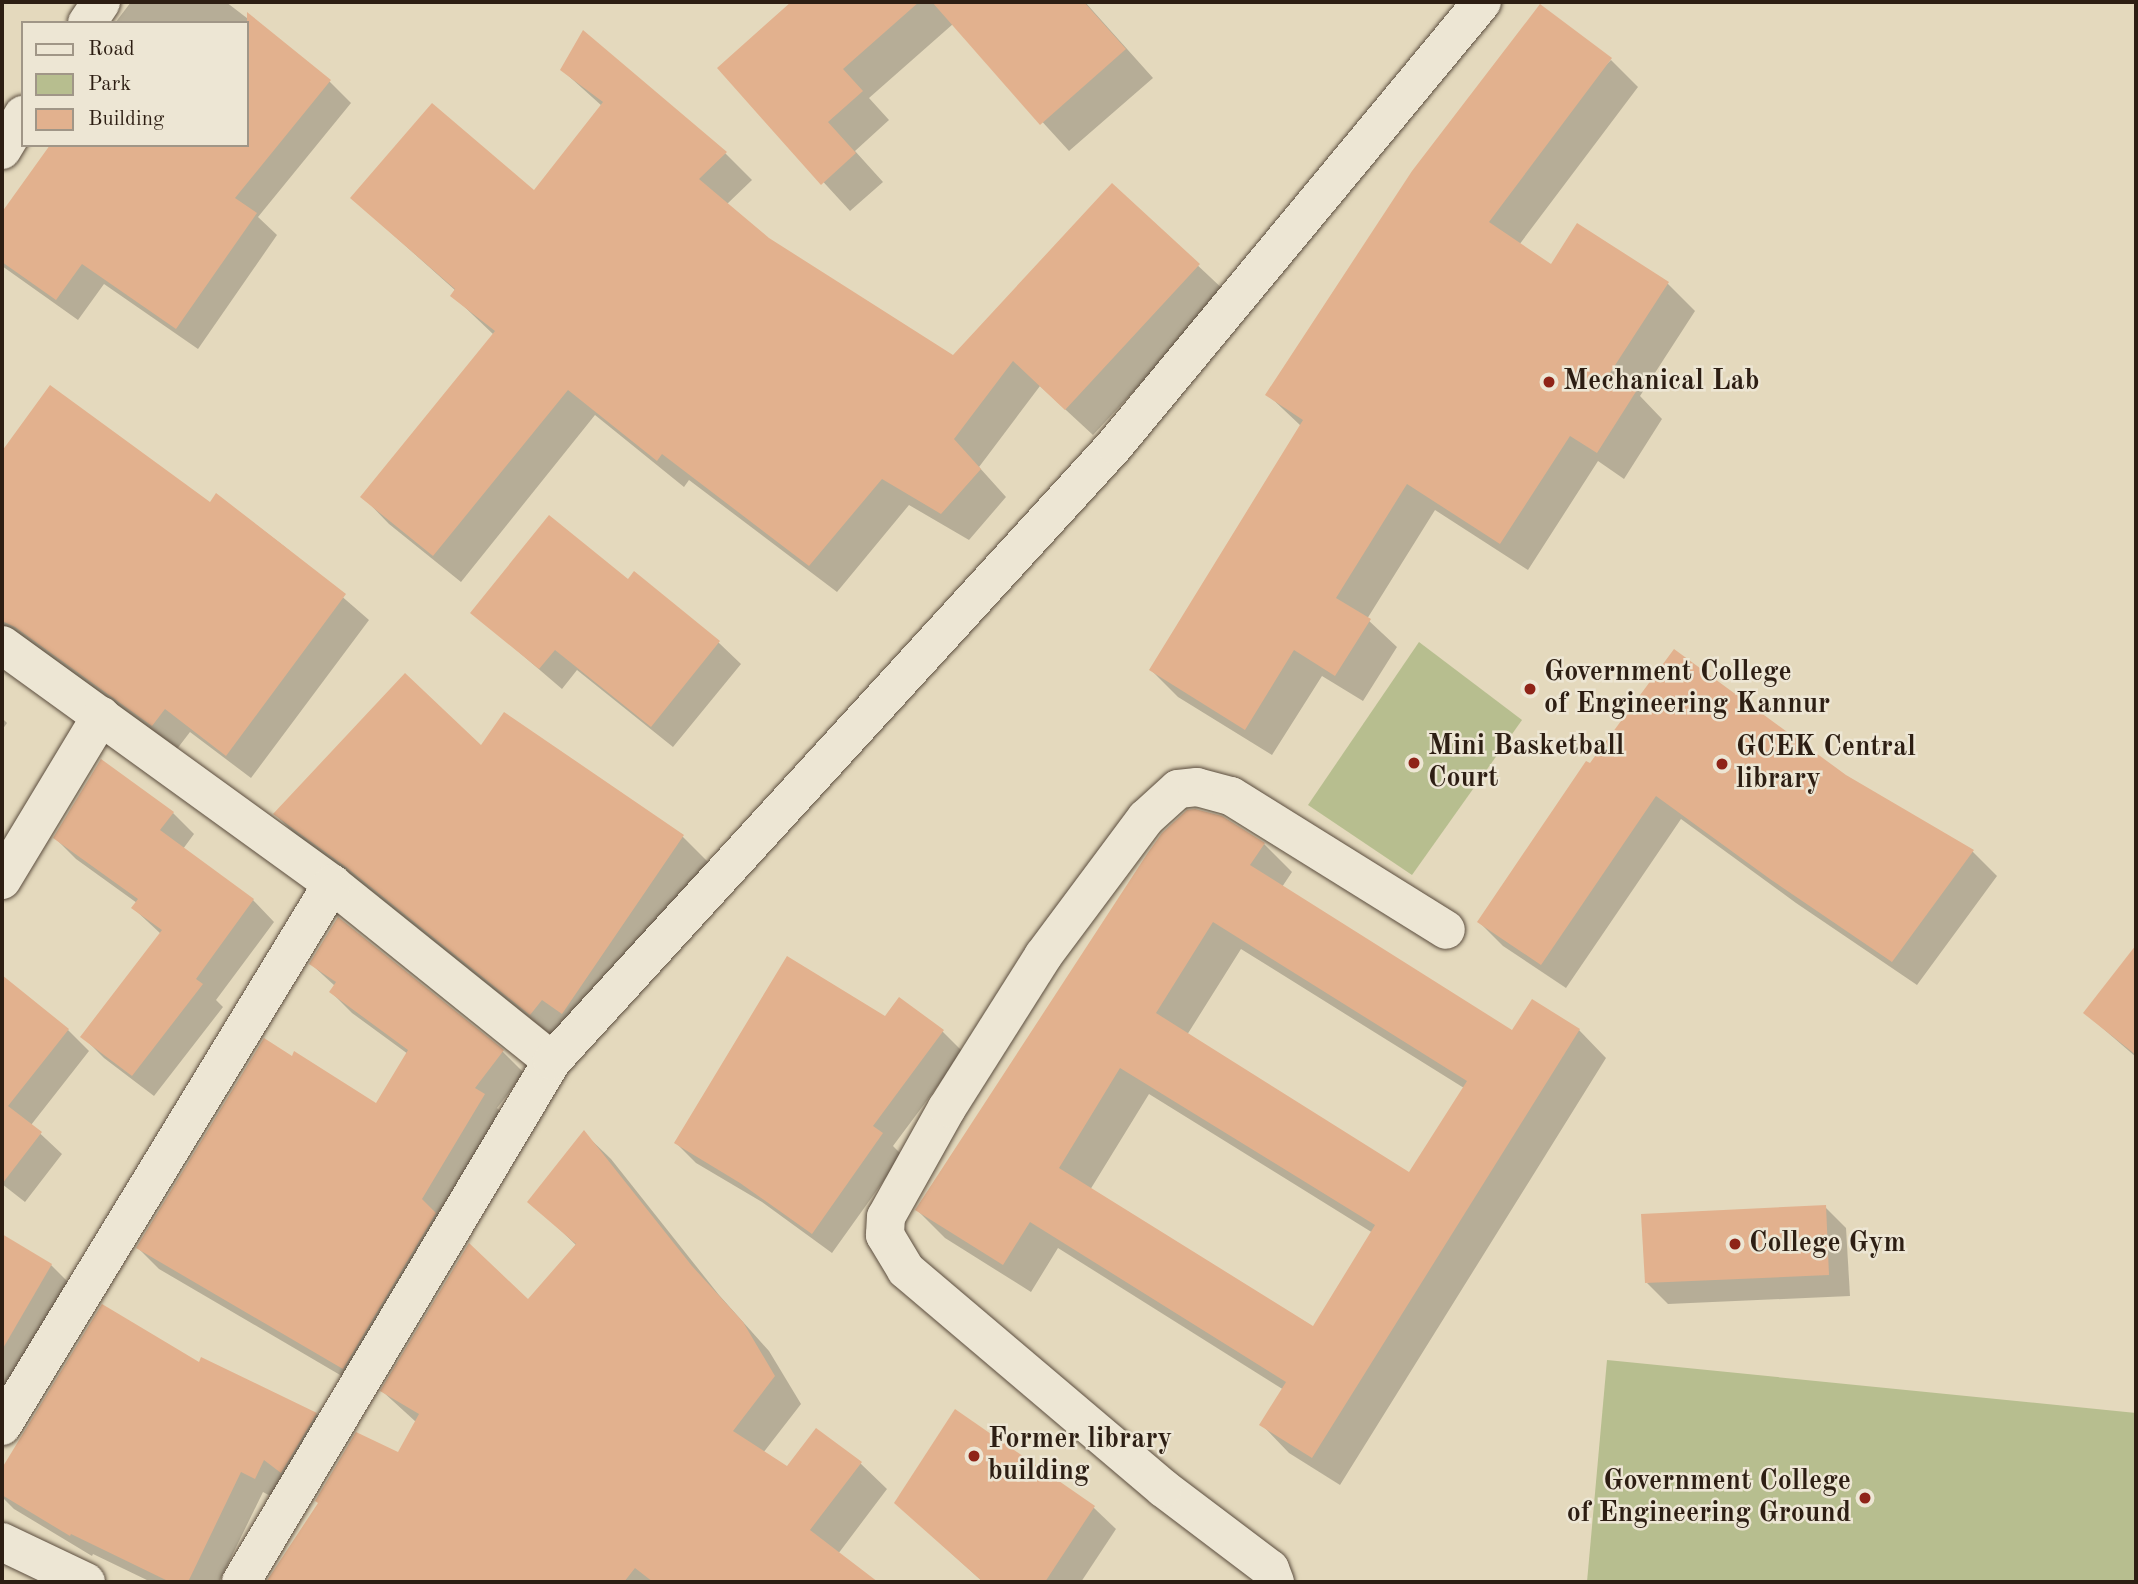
<!DOCTYPE html>
<style>
body{margin:0}
#map{position:relative;width:2138px;height:1584px;overflow:hidden;background:#e4d9bd;font-family:"Old Standard TT",serif}
div>[style]{position:absolute}
[style*='--x']{left:calc(var(--x)*1px);top:calc(var(--y)*1px);width:calc(var(--w)*1px);rotate:calc(var(--a)*1deg)}
.green>*{inset:0;background:#b7be8f}
.shadow>*{inset:0;background:#0003}
.building>*{inset:0;background:#e2b18e}
.roads{filter:drop-shadow(0 0 2px #5b4d3e) drop-shadow(0 0 2px #5b4d3e)}
.minor>*{height:38px;margin:-19px;padding:0 19px;transform-origin:19px;border-radius:19px;background:#ede6d4}
.dots>*{width:19px;height:19px;translate:-50% -50%;box-sizing:border-box;border:4px solid #ede6d4;border-radius:50%}
span{translate:-50% -50%;white-space:nowrap;text-align:center;line-height:1.15;-webkit-text-stroke:5px #ede6d4;paint-order:stroke}
.poi-label{font-size:28px;color:#2d1e13;font-weight:700}
.left{translate:0 -50%;text-align:left}
.right{translate:-100% -50%;text-align:right}
.frame{position:absolute;inset:0;border:4px solid #2d1e13;pointer-events:none}
.legend{position:absolute;left:21px;top:21px;width:228px;height:126px;box-sizing:border-box;background:#ede6d4;border:2px solid #a09687;margin:0;padding:9px 12px;list-style:none;font-size:21px;color:#2d1e13}
.legend li{display:flex;align-items:center;gap:14px;height:35px}
.legend b{width:35px;border:2px solid #a09687}
</style>
<div id="map">
<div class="green">
<div style="clip-path:polygon(1419px 642px,1522px 720px,1412px 875px,1308px 805px)"></div>
<div style="clip-path:polygon(1607px 1360px,2136px 1413px,2136px 1582px,1587px 1582px)"></div>
</div>
<div class="shadow">
<div style="clip-path:polygon(131px 2px,226px 2px,329px 81px,351px 103px,258px 217px,277px 235px,198px 349px,104px 284px,78px 320px,2px 266px,2px 215px,52px 145px,247px 145px,247px 23px,115px 23px)"></div>
<div style="clip-path:polygon(794px 2px,1085px 2px,1153px 78px,1069px 151px,953px 24px,869px 98px,889px 120px,855px 151px,883px 182px,850px 211px,719px 68px)"></div>
<div style="clip-path:polygon(1611px 60px,1638px 87px,1519px 245px,1551px 266px,1668px 284px,1695px 311px,1640px 396px,1662px 419px,1624px 479px,1598px 461px,1528px 570px,1435px 510px,1367px 619px,1397px 647px,1363px 701px,1322px 676px,1272px 755px,1178px 697px,1151px 670px,1301px 426px,1267px 394px)"></div>
<div style="clip-path:polygon(562px 70px,725px 153px,752px 180px,726px 205px,768px 240px,953px 357px,1112px 185px,1226px 292px,1093px 435px,1040px 386px,979px 467px,1006px 497px,969px 540px,909px 505px,837px 592px,689px 480px,684px 487px,595px 415px,461px 582px,389px 524px,363px 497px,494px 335px,452px 295px,456px 291px,352px 198px,534px 192px,602px 106px)"></div>
<div style="clip-path:polygon(2px 451px,210px 504px,217px 495px,285px 547px,369px 620px,251px 778px,190px 732px,177px 749px,2px 626px)"></div>
<div style="clip-path:polygon(634px 574px,719px 643px,741px 664px,673px 747px,577px 670px,562px 689px,472px 612px,628px 581px)"></div>
<div style="clip-path:polygon(504px 715px,683px 837px,709px 863px,557px 1040px,374px 893px,301px 840px,275px 814px,481px 748px)"></div>
<div style="clip-path:polygon(2px 718px,7px 723px,2px 730px)"></div>
<div style="clip-path:polygon(1590px 766px,1845px 776px,1973px 852px,1997px 876px,1917px 985px,1796px 903px,1681px 819px,1566px 988px,1503px 946px,1479px 922px)"></div>
<div style="clip-path:polygon(173px 813px,194px 834px,183px 849px,253px 900px,274px 922px,216px 1000px,223px 1007px,154px 1096px,104px 1058px,83px 1037px,161px 934px,133px 908px,137px 903px,76px 859px,55px 838px)"></div>
<div style="clip-path:polygon(evenodd,1264px 844px,1292px 872px,1282px 887px,1513px 1033px,1579px 1030px,1606px 1058px,1340px 1485px,1289px 1453px,1262px 1425px,1284px 1390px,1058px 1248px,1031px 1292px,945px 1238px,917px 1210px,1264px 844px,1241px 949px,1464px 1088px,1410px 1175px,1187px 1035px,1241px 949px,1264px 844px,1149px 1094px,1373px 1233px,1314px 1328px,1090px 1190px,1149px 1094px)"></div>
<div style="clip-path:polygon(2136px 948px,2136px 1057px,2085px 1013px)"></div>
<div style="clip-path:polygon(311px 964px,503px 1052px,524px 1073px,497px 1108px,505px 1116px,364px 1389px,159px 1269px,138px 1248px,377px 1105px,408px 1054px,352px 1013px,331px 992px,335px 986px)"></div>
<div style="clip-path:polygon(2px 977px,68px 1030px,89px 1051px,31px 1125px,62px 1154px,25px 1202px,2px 1184px)"></div>
<div style="clip-path:polygon(900px 999px,943px 1032px,963px 1052px,893px 1146px,902px 1155px,832px 1253px,762px 1202px,696px 1163px,676px 1143px,886px 1018px)"></div>
<div style="clip-path:polygon(584px 1133px,611px 1159px,719px 1295px,769px 1351px,801px 1404px,763px 1453px,788px 1469px,860px 1463px,887px 1489px,838px 1554px,875px 1582px,709px 1582px,716px 1572px,703px 1561px,686px 1582px,269px 1582px,320px 1503px,399px 1454px,416px 1422px,382px 1391px,528px 1302px,577px 1246px,530px 1201px)"></div>
<div style="clip-path:polygon(1825px 1207px,1846px 1228px,1850px 1296px,1668px 1304px,1647px 1283px)"></div>
<div style="clip-path:polygon(2px 1236px,51px 1265px,79px 1293px,2px 1425px)"></div>
<div style="clip-path:polygon(102px 1306px,199px 1365px,316px 1414px,337px 1435px,276px 1499px,263px 1492px,219px 1582px,151px 1582px,93px 1554px,92px 1556px,14px 1509px,2px 1497px,2px 1472px)"></div>
<div style="clip-path:polygon(956px 1412px,1094px 1508px,1116px 1529px,1081px 1582px,983px 1582px,896px 1503px)"></div>
</div>
<div class="building">
<div style="clip-path:polygon(791px 2px,919px 2px,843px 69px,863px 91px,828px 122px,856px 153px,821px 185px,717px 68px)"></div>
<div style="clip-path:polygon(932px 2px,1084px 2px,1126px 49px,1040px 125px)"></div>
<div style="clip-path:polygon(1540px 4px,1612px 58px,1489px 222px,1551px 264px,1577px 223px,1669px 282px,1610px 373px,1637px 390px,1597px 453px,1570px 436px,1500px 544px,1407px 484px,1336px 598px,1371px 619px,1335px 676px,1294px 650px,1245px 730px,1149px 670px,1303px 420px,1265px 395px,1412px 171px)"></div>
<div style="clip-path:polygon(247px 12px,331px 80px,235px 198px,257px 213px,176px 329px,82px 264px,56px 300px,2px 262px,2px 212px,50px 145px,247px 145px)"></div>
<div style="clip-path:polygon(583px 30px,727px 152px,699px 179px,769px 238px,953px 355px,1112px 183px,1200px 264px,1065px 410px,1013px 361px,954px 439px,981px 469px,941px 514px,882px 479px,809px 566px,662px 454px,657px 461px,568px 390px,433px 556px,360px 497px,495px 331px,450px 296px,455px 289px,350px 198px,432px 103px,534px 190px,603px 102px,560px 70px)"></div>
<div style="clip-path:polygon(50px 385px,210px 502px,216px 493px,346px 594px,226px 756px,165px 709px,152px 726px,15px 627px,2px 621px,2px 451px)"></div>
<div style="clip-path:polygon(549px 515px,628px 579px,634px 571px,720px 641px,651px 727px,555px 650px,539px 669px,470px 613px)"></div>
<div style="clip-path:polygon(1674px 649px,1846px 775px,1974px 850px,1892px 962px,1770px 879px,1656px 796px,1541px 965px,1477px 922px,1586px 761px,1590px 763px)"></div>
<div style="clip-path:polygon(405px 673px,481px 745px,504px 712px,684px 835px,562px 1014px,542px 1000px,530px 1015px,346px 867px,273px 814px)"></div>
<div style="clip-path:polygon(101px 759px,174px 812px,160px 830px,254px 899px,196px 979px,203px 984px,132px 1076px,80px 1037px,162px 930px,131px 908px,138px 899px,53px 838px)"></div>
<div style="clip-path:polygon(evenodd,1195px 809px,1222px 816px,1265px 843px,1250px 865px,1512px 1030px,1532px 999px,1580px 1029px,1312px 1458px,1259px 1425px,1286px 1382px,1030px 1222px,1003px 1265px,915px 1210px,1147px 854px,1162px 833px,1187px 810px,1195px 809px,1213px 922px,1467px 1081px,1409px 1172px,1156px 1013px,1213px 922px,1195px 809px,1120px 1068px,1375px 1225px,1313px 1326px,1059px 1168px,1120px 1068px)"></div>
<div style="clip-path:polygon(338px 917px,504px 1050px,475px 1088px,485px 1094px,422px 1199px,436px 1213px,343px 1369px,136px 1248px,264px 1038px,292px 1056px,294px 1051px,376px 1103px,408px 1050px,329px 992px,336px 982px,309px 964px)"></div>
<div style="clip-path:polygon(2136px 945px,2136px 1055px,2083px 1013px)"></div>
<div style="clip-path:polygon(787px 956px,885px 1016px,899px 997px,944px 1030px,873px 1126px,883px 1133px,812px 1234px,740px 1183px,674px 1143px)"></div>
<div style="clip-path:polygon(2px 975px,69px 1029px,8px 1106px,42px 1132px,2px 1184px)"></div>
<div style="clip-path:polygon(584px 1130px,692px 1266px,743px 1322px,775px 1376px,733px 1431px,787px 1466px,816px 1428px,862px 1462px,810px 1530px,878px 1582px,653px 1582px,635px 1568px,624px 1582px,266px 1582px,318px 1503px,315px 1501px,356px 1432px,398px 1452px,419px 1414px,380px 1391px,469px 1243px,528px 1299px,576px 1244px,527px 1202px)"></div>
<div style="clip-path:polygon(1826px 1205px,1829px 1275px,1645px 1283px,1641px 1214px)"></div>
<div style="clip-path:polygon(2px 1234px,52px 1264px,2px 1350px)"></div>
<div style="clip-path:polygon(102px 1304px,199px 1362px,201px 1357px,317px 1413px,281px 1473px,264px 1460px,255px 1479px,241px 1472px,188px 1582px,170px 1582px,71px 1534px,70px 1536px,2px 1495px,2px 1468px)"></div>
<div style="clip-path:polygon(955px 1409px,1095px 1506px,1045px 1582px,983px 1582px,894px 1503px)"></div>
</div>
<div class="roads">
<div class="minor">
<div style="--x:87;--y:23;--w:25;--a:-56"></div>
<div style="--x:2;--y:150;--w:41;--a:-59"></div>
<div style="--x:2;--y:645;--w:407;--a:35.9"></div>
<div style="--x:332;--y:884;--w:282;--a:38.8"></div>
<div style="--x:2;--y:880;--w:192;--a:-58.9"></div>
<div style="--x:2;--y:1426;--w:635;--a:-58.66"></div>
<div style="--x:2;--y:1542;--w:93;--a:25.5"></div>
<div style="--x:241;--y:1582;--w:607;--a:-59.17"></div>
<div style="--x:552;--y:1061;--w:835;--a:-47.57"></div>
<div style="--x:1115;--y:445;--w:575;--a:-50.36"></div>
<div style="--x:1275;--y:1582;--w:14;--a:-111"></div>
<div style="--x:1270;--y:1569;--w:134;--a:-142.9"></div>
<div style="--x:1163;--y:1488;--w:337;--a:-139.7"></div>
<div style="--x:906;--y:1270;--w:41;--a:-121"></div>
<div style="--x:885;--y:1235;--w:18;--a:-87"></div>
<div style="--x:886;--y:1217;--w:125;--a:-60.8"></div>
<div style="--x:947;--y:1108;--w:180;--a:-57.7"></div>
<div style="--x:1043;--y:956;--w:172;--a:-53.3"></div>
<div style="--x:1146;--y:818;--w:43;--a:-42.2"></div>
<div style="--x:1178;--y:789;--w:19;--a:-6"></div>
<div style="--x:1197;--y:787;--w:35;--a:15"></div>
<div style="--x:1231;--y:796;--w:253;--a:31.9"></div>
</div>
</div>
<div class="dots">
<div style="left:1549px;top:382px;background:#8f2418"></div>
<div style="left:1530px;top:689px;background:#8f2418"></div>
<div style="left:1414px;top:763px;background:#8f2418"></div>
<div style="left:1722px;top:764px;background:#8f2418"></div>
<div style="left:1735px;top:1244px;background:#8f2418"></div>
<div style="left:974px;top:1456px;background:#8f2418"></div>
<div style="left:1865px;top:1498px;background:#8f2418"></div>
</div>
<div class="poi-label">
<span class="left" style="left:1563px;top:382px">Mechanical Lab</span>
<span class="left" style="left:1544px;top:689px">Government College<br>of Engineering Kannur</span>
<span class="left" style="left:1428px;top:763px">Mini Basketball<br>Court</span>
<span class="left" style="left:1736px;top:764px">GCEK Central<br>library</span>
<span class="left" style="left:1749px;top:1244px">College Gym</span>
<span class="left" style="left:988px;top:1456px">Former library<br>building</span>
<span class="right" style="left:1851px;top:1498px">Government College<br>of Engineering Ground</span>
</div>
<div class="frame"></div>
<ul class="legend">
<li><b style="height:9px;background:#ede6d4"></b>Road</li>
<li><b style="height:19px;background:#b7be8f"></b>Park</li>
<li><b style="height:19px;background:#e2b18e"></b>Building</li>
</ul>
</div>
